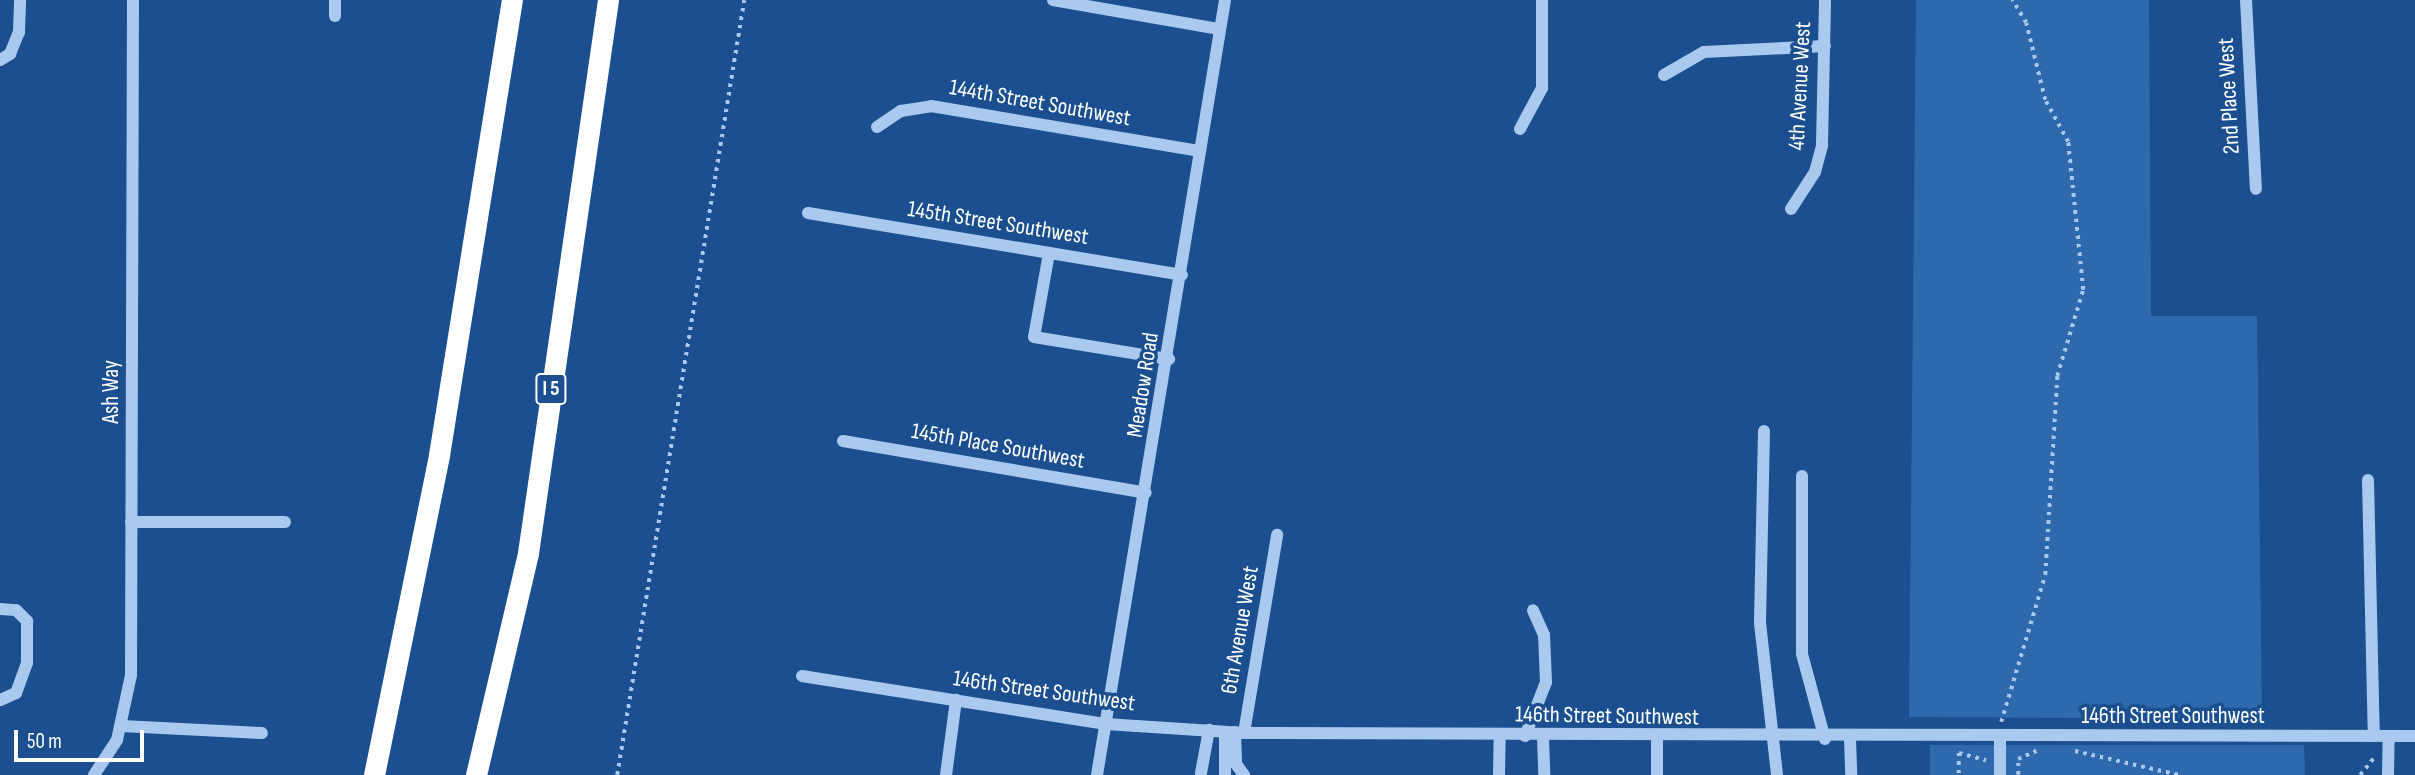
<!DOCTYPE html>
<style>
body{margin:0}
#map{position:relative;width:2415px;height:775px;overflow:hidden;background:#1b4f8f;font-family:"Sofia Sans Condensed",sans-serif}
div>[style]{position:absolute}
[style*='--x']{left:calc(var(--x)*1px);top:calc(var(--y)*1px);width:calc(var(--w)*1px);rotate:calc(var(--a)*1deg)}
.green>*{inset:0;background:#2e69ad}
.path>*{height:3.5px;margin-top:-1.75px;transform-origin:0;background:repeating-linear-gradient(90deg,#a9c9ee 0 3.5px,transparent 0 8.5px)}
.minor>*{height:12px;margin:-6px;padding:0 6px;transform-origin:6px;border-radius:6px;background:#a9c9ee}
.highway>*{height:21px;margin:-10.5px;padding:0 10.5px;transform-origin:10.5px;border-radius:10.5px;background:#fff}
span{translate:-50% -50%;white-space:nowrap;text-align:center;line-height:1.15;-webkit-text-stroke:7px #1b4f8f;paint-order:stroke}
.shield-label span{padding:2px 5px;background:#1b4f8f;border:2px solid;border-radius:5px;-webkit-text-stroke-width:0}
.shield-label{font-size:21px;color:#fff;font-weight:700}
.street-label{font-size:23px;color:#fff}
.scale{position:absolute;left:14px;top:730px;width:130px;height:32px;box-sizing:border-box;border:4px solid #fff;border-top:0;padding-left:9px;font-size:21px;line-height:24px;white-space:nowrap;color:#fff;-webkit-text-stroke:5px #1b4f8f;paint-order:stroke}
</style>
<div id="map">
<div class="green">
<div style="clip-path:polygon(1916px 0,2149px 0,2151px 316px,2257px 316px,2262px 719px,1909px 717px)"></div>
<div style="clip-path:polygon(1930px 745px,2304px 745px,2305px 775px,1930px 775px)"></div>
</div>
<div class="path">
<div style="--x:2001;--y:722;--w:153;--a:-73.3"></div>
<div style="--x:2045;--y:575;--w:199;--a:-86.5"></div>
<div style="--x:2057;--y:376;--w:90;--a:-73.2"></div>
<div style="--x:2083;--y:290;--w:149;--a:-95.8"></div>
<div style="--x:2068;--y:142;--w:48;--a:-118.7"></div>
<div style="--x:2045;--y:100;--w:79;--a:-103.9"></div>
<div style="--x:2026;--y:23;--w:27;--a:-121"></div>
<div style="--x:2075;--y:751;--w:107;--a:13"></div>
<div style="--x:1959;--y:753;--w:28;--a:15"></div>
<div style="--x:1959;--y:753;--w:22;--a:90"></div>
<div style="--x:617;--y:775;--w:785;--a:-80.69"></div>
<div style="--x:2018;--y:775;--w:16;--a:-90"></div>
<div style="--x:2018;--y:759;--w:20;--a:-24"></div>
<div style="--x:2360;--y:775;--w:22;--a:-51"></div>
</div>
<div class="minor">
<div style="--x:335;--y:0;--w:16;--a:90"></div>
<div style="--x:1053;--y:0;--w:169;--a:9.9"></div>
<div style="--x:2246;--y:0;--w:189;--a:87"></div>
<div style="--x:0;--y:60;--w:12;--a:-31"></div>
<div style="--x:10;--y:54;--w:24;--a:-68"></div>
<div style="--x:19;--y:32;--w:32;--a:-88"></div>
<div style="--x:1664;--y:75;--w:46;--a:-29.9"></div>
<div style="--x:1704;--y:52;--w:121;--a:-2.8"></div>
<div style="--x:877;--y:127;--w:29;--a:-34"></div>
<div style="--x:901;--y:111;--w:30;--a:-9"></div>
<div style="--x:931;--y:106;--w:273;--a:9.5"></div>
<div style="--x:1520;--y:129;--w:47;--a:-61.8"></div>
<div style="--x:1542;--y:88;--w:88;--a:-90"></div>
<div style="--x:1791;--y:209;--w:44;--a:-57"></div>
<div style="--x:1815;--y:172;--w:28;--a:-75"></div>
<div style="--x:1822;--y:145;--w:145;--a:-88.8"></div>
<div style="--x:808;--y:213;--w:379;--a:9.4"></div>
<div style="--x:1049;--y:253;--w:85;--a:100.1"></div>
<div style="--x:1034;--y:337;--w:137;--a:9.3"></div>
<div style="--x:1764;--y:431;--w:192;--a:91.2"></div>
<div style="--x:1760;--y:623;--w:153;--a:83.6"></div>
<div style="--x:843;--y:441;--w:307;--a:9.7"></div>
<div style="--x:1802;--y:476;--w:178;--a:90"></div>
<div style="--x:1802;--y:654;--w:88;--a:74.9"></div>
<div style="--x:2368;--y:480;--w:256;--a:88.7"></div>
<div style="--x:131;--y:522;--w:154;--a:0"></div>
<div style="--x:0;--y:609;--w:16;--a:4"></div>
<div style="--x:16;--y:610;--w:16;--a:45"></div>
<div style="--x:27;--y:621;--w:42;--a:90"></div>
<div style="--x:27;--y:663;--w:32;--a:110"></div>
<div style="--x:16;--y:693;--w:17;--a:156"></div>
<div style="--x:802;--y:676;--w:308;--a:9"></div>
<div style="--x:1106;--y:724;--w:138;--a:3.7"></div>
<div style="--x:1244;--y:733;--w:1171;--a:0.15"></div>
<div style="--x:122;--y:726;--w:140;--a:2.9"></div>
<div style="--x:1235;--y:732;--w:32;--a:88"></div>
<div style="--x:1236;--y:764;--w:14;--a:54"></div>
<div style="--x:1244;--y:733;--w:201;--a:-80.5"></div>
<div style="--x:1525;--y:736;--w:58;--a:-68.7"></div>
<div style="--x:1546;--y:682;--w:47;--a:-92.4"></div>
<div style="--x:1544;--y:635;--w:27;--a:-114"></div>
<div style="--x:1543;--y:737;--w:38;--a:88"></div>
<div style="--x:1657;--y:738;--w:37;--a:90"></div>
<div style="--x:1850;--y:739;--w:36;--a:88"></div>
<div style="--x:1201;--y:773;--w:44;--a:-79.5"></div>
<div style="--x:94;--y:775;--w:42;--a:-56.7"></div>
<div style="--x:117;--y:740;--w:66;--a:-77.8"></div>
<div style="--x:131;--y:675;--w:675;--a:-89.83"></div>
<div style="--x:946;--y:775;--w:76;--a:-82.4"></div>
<div style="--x:1097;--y:775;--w:785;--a:-80.62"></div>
<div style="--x:1225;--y:775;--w:43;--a:-90"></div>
<div style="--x:1499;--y:775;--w:39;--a:-89"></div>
<div style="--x:2000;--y:775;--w:37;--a:-90"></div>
<div style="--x:2388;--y:775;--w:39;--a:-89"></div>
</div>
<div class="highway">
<div style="--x:374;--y:775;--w:327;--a:-78.5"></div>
<div style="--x:439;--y:455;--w:461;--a:-80.9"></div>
<div style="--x:476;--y:775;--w:228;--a:-76.8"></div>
<div style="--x:528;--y:553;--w:559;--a:-81.77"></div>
</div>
<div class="shield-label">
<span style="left:551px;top:389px">I 5</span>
</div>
<div class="street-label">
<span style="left:1800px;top:86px;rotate:-87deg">4th Avenue West</span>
<span style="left:2229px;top:96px;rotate:-93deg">2nd Place West</span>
<span style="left:1040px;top:103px;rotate:10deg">144th Street Southwest</span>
<span style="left:998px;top:223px;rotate:9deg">145th Street Southwest</span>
<span style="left:1143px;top:385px;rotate:-81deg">Meadow Road</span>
<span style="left:111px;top:392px;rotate:-90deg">Ash Way</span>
<span style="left:998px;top:446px;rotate:10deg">145th Place Southwest</span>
<span style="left:1240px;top:630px;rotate:-80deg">6th Avenue West</span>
<span style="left:1044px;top:691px;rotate:8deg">146th Street Southwest</span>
<span style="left:1607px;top:716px;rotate:1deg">146th Street Southwest</span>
<span style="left:2173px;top:716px">146th Street Southwest</span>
</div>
<div class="scale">50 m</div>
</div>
